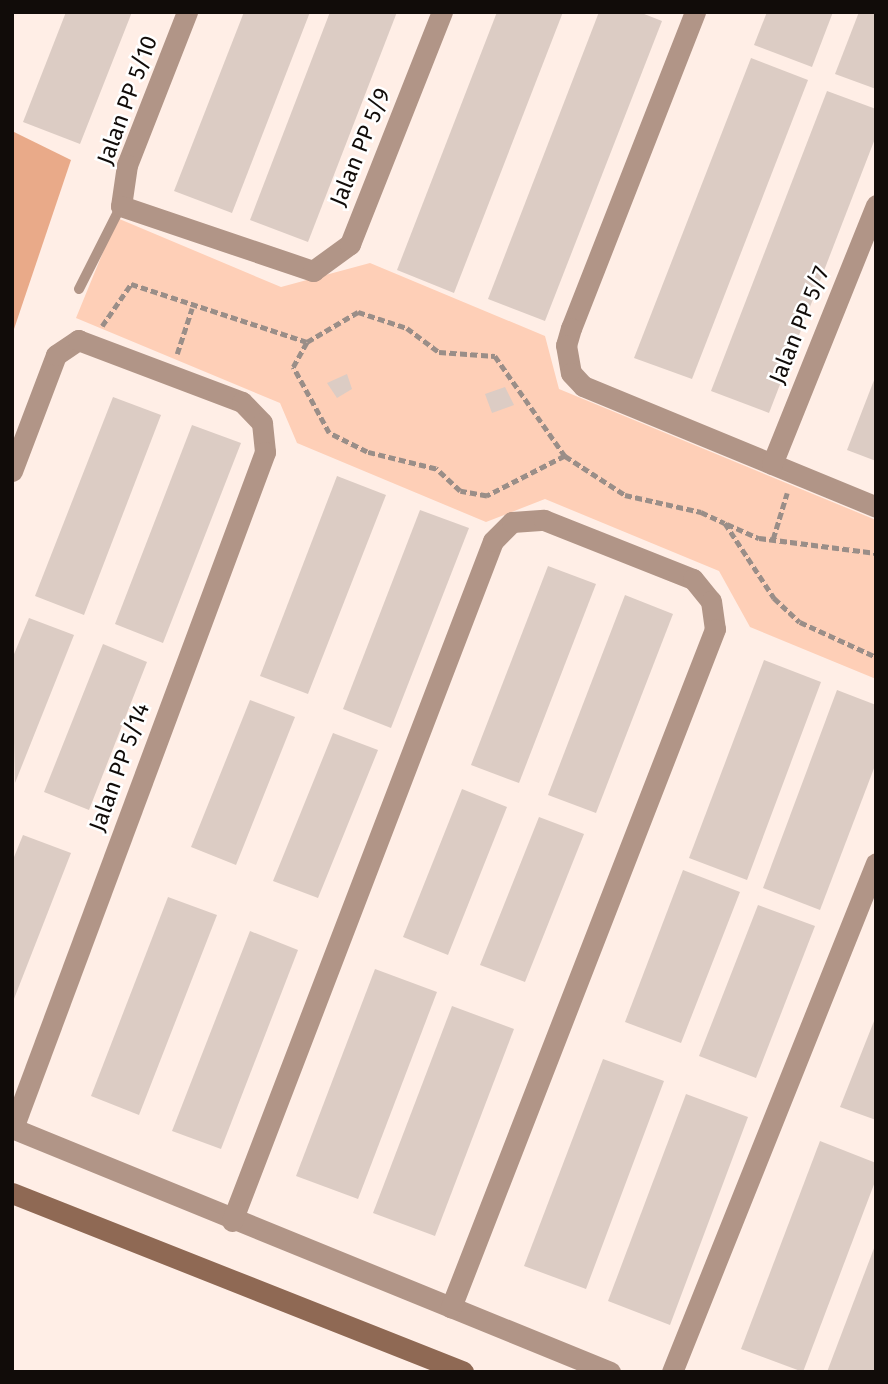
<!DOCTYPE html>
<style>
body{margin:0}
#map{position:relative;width:888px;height:1384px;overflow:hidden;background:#ffeee6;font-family:"Fira Sans",sans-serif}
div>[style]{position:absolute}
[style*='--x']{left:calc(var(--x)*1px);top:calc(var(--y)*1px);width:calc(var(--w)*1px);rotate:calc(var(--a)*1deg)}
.green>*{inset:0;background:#fecfb7}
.forest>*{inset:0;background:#e9aa89}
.building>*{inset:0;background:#dcccc4}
.path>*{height:4.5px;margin-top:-2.25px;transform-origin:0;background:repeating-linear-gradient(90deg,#9a8e88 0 7px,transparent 0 10.5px)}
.lane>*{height:10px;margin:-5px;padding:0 5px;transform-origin:5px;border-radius:5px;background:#b19587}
.street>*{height:21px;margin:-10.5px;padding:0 10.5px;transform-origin:10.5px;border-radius:10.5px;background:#b19587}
.secondary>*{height:21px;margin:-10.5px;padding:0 10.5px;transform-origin:10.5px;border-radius:10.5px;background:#8f6954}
span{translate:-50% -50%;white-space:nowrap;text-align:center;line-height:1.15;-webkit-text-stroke:5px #fff;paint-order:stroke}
.street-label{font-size:23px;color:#110c09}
.frame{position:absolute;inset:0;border:14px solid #110c09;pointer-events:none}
</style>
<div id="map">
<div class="green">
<div style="clip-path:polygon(117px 218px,281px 287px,370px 263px,545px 336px,559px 389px,876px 520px,876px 679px,750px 627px,719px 571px,545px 499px,486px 522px,297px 443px,280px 403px,76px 318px)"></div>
</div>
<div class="forest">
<div style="clip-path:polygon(12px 131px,71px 160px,12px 335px)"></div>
</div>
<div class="building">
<div style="clip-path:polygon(66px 12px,132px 12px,80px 144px,23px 122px)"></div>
<div style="clip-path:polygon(244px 12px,310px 12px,232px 213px,174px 191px)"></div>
<div style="clip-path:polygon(330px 12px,397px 12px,308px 242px,250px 220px)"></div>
<div style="clip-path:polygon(497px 12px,563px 12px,454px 293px,397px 270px)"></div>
<div style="clip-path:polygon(599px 12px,639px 12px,662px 21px,545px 321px,488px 299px)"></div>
<div style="clip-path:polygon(767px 12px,833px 12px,812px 67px,754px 45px)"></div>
<div style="clip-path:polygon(859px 12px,876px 12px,876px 89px,835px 74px)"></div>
<div style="clip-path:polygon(751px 58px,808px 80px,692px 379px,634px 358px)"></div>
<div style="clip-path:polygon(827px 91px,876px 109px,876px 136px,769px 413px,711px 391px)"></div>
<div style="clip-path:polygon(347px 374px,352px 389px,337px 398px,327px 383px)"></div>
<div style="clip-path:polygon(876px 375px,876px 461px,847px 450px)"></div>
<div style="clip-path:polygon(505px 387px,514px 405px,492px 413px,485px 394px)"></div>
<div style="clip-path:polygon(113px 397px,161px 415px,84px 615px,35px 596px)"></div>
<div style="clip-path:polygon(192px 425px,241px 443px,163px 643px,115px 624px)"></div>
<div style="clip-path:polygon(337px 476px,386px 495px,308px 694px,260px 676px)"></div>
<div style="clip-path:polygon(420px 510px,469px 528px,391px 728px,343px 709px)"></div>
<div style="clip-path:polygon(548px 566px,596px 584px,519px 783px,471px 765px)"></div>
<div style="clip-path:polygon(625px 595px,673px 614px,596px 813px,548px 795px)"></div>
<div style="clip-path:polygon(29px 618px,74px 635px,15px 783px,12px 659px)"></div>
<div style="clip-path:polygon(103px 644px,147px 662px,89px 810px,44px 792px)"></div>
<div style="clip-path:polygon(764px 660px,821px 682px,747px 880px,689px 858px)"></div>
<div style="clip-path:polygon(837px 690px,876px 705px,876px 763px,820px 910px,763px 888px)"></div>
<div style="clip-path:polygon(250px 700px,295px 717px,236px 865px,191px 847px)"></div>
<div style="clip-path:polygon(333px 733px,378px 750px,318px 898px,273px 881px)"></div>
<div style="clip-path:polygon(462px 789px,507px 807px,448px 955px,403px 937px)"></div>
<div style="clip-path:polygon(539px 817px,584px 834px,525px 982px,480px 965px)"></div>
<div style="clip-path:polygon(23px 835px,71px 853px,12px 1004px,12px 862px)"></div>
<div style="clip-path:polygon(683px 870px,740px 892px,681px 1043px,625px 1022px)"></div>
<div style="clip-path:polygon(168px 897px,217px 915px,139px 1115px,91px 1096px)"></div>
<div style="clip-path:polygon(758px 905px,815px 926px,756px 1078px,699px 1056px)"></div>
<div style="clip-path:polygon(250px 931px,298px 950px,221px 1149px,172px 1131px)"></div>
<div style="clip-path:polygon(375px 969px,437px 992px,358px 1199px,296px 1176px)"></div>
<div style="clip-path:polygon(452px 1006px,514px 1029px,435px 1236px,373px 1213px)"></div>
<div style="clip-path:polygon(876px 1016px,876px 1120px,840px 1107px)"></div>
<div style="clip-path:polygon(603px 1059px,664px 1081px,586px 1289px,524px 1266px)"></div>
<div style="clip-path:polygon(686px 1094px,748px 1117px,670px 1325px,608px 1301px)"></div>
<div style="clip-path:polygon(820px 1141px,876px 1163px,876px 1179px,803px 1372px,741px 1349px)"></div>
<div style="clip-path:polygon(876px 1243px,876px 1372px,827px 1372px)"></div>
</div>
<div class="path">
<div style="--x:102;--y:326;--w:51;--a:-55.4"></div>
<div style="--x:131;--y:284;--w:185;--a:18.2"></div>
<div style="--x:177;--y:354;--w:48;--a:-71.9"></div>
<div style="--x:565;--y:456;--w:88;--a:152.9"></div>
<div style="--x:487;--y:496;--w:27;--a:-170"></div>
<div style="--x:460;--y:491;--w:33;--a:-137"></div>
<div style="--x:436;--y:469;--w:71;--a:-166.2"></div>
<div style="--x:367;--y:452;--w:42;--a:-153.4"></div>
<div style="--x:329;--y:433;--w:75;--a:-118.6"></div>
<div style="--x:293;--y:367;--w:29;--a:-61"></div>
<div style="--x:307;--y:342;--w:59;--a:-30.5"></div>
<div style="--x:358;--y:312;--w:52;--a:18.1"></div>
<div style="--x:407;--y:328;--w:40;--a:37"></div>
<div style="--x:439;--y:352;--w:56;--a:4.1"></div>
<div style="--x:495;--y:356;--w:122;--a:55"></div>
<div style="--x:565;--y:456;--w:72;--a:33"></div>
<div style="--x:625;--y:495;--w:78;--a:12.6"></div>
<div style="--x:701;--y:512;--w:26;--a:25"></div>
<div style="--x:725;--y:523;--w:90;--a:56.8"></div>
<div style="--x:774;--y:598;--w:35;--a:43"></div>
<div style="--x:800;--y:622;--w:84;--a:24.7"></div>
<div style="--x:727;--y:524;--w:35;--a:24"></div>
<div style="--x:759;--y:538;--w:118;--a:7.3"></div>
<div style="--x:773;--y:539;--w:48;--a:-73.1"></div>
</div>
<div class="lane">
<div style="--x:79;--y:289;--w:93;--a:-63.2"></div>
</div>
<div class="street">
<div style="--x:187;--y:12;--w:164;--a:111.4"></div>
<div style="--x:127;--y:165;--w:41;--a:98.3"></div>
<div style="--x:121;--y:206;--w:203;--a:18.7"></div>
<div style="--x:313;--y:271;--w:46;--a:-36.1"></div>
<div style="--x:350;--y:244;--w:250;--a:-68.4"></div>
<div style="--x:695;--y:12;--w:339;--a:111.4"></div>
<div style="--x:571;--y:328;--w:18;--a:106"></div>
<div style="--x:566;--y:345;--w:28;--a:80"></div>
<div style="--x:571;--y:373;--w:18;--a:47"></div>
<div style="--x:583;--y:386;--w:317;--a:22.4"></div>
<div style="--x:772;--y:464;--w:279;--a:-68.1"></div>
<div style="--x:12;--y:471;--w:124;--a:-69.2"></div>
<div style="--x:56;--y:355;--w:27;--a:-34"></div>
<div style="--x:78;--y:340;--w:175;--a:20.7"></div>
<div style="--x:242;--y:402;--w:29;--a:46"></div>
<div style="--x:262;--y:423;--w:29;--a:84"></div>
<div style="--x:265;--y:452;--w:721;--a:110.44"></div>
<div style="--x:12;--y:1128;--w:646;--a:22.2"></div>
<div style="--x:232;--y:1221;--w:728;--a:-69"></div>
<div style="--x:493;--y:541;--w:27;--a:-45"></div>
<div style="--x:512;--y:522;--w:32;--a:-4"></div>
<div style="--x:544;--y:520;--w:160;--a:21.6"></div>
<div style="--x:693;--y:579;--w:28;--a:51"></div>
<div style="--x:711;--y:601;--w:28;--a:82"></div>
<div style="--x:715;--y:629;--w:728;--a:111.27"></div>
<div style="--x:672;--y:1372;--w:548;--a:-68.16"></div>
</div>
<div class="secondary">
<div style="--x:12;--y:1193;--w:485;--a:21.6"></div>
</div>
<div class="street-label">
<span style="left:127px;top:100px;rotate:-70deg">Jalan PP 5/10</span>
<span style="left:360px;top:147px;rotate:-68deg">Jalan PP 5/9</span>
<span style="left:799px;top:325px;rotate:-68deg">Jalan PP 5/7</span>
<span style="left:119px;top:767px;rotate:-70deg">Jalan PP 5/14</span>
</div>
<div class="frame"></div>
</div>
